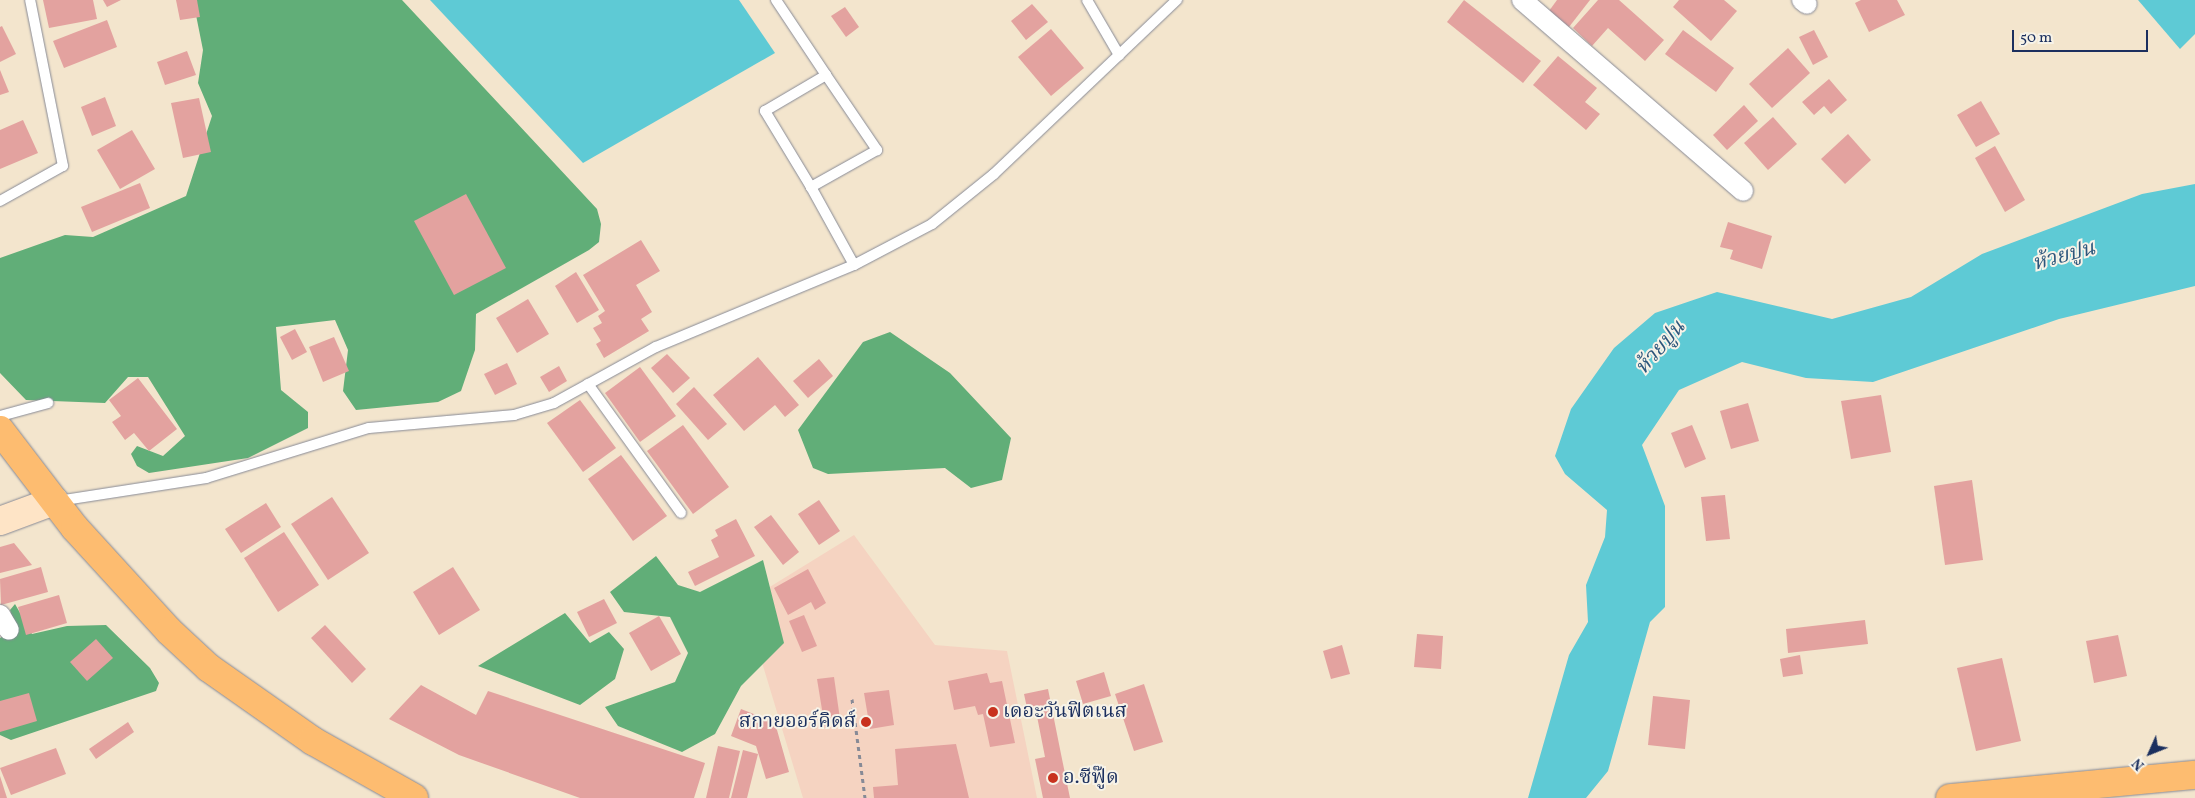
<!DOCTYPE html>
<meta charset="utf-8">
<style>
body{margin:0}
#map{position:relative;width:2195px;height:798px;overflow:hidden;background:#f3e5cd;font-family:Vollkorn,"Noto Serif Thai",serif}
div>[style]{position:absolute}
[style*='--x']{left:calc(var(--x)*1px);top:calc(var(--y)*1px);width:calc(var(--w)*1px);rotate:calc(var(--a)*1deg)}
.built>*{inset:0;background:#f5d3c1}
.forest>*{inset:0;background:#61ae78}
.water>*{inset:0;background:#5ecad5}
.building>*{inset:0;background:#e3a29f}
.path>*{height:3px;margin-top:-1.5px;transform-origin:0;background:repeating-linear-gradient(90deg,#878a96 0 4px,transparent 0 8px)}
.roads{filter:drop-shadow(0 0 1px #878a96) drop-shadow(0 0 1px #878a96)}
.lane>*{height:10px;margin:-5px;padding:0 5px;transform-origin:5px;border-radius:5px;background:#fff}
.street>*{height:20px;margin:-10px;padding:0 10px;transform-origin:10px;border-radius:10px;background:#fff}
.secondary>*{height:28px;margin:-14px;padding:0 14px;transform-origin:14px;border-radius:14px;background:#fee4c6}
.primary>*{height:28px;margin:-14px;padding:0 14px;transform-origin:14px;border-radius:14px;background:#fdbc70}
.dots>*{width:14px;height:14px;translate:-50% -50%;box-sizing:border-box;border:2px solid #f7f3e8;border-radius:50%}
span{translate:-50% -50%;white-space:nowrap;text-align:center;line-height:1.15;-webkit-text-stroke:4px #f7f3e8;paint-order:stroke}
.poi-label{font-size:20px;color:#1b2f5e}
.left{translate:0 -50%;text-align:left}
.right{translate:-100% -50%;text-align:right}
.water-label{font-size:21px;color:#2c567c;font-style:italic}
.north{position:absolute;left:2125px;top:728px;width:50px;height:50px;-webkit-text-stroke:4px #f7f3e8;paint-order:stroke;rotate:226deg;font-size:14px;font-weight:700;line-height:20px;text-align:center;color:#1b2f5e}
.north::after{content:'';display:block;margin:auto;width:18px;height:22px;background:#1b2f5e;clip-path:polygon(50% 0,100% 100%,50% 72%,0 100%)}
.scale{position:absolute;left:2012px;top:30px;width:136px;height:22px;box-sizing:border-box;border:2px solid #1b2f5e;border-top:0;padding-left:6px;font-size:15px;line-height:18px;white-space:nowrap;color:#1b2f5e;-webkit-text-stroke:4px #f7f3e8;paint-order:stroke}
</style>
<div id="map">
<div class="built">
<div style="clip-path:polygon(854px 535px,935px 645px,1007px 651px,1037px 798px,803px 798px,744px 603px)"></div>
</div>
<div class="forest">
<div style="clip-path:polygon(193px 0,402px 0,597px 209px,601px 224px,599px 242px,589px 250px,476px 314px,475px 350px,461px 391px,438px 402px,356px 410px,343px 391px,348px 350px,335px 320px,276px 327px,281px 390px,308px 412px,308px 428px,248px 458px,149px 473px,137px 466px,131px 454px,137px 446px,163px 456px,185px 436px,148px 377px,128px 377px,105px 403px,26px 400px,0 373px,0 258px,65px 235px,93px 237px,186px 196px,212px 116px,198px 83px,203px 50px)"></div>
<div style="clip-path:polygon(890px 332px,950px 373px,1011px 438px,1002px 480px,971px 488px,945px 468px,828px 474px,813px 468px,798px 430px,863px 342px)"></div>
<div style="clip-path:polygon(656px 556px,678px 585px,700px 592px,763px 560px,784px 643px,741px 686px,715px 734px,682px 752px,618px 726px,605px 707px,675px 682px,688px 653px,670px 617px,624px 612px,610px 592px)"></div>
<div style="clip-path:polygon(15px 604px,32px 634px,67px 626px,106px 625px,150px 668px,159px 683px,156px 691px,11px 740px,0 735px,0 638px,15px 629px,10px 610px)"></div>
<div style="clip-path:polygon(565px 613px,590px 643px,609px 632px,624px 649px,615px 679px,580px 705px,478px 666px)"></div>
</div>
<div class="water">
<div style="clip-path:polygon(430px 0,739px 0,775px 53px,583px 163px)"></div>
<div style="clip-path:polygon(2138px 0,2195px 0,2195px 34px,2180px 49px)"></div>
<div style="clip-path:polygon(2195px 184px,2195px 286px,2059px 319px,1873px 382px,1806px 378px,1742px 362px,1679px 390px,1642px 445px,1665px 506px,1665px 607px,1650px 622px,1608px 771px,1586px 798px,1528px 798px,1569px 655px,1588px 622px,1586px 585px,1605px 537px,1607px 510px,1565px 474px,1555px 456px,1571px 409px,1614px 348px,1655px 313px,1717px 292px,1832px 319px,1911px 297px,1982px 254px,2142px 194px)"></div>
</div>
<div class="building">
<div style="clip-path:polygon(43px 0,93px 0,97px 19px,49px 28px)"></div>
<div style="clip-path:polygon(103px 0,121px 0,107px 7px)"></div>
<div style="clip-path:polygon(176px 0,197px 0,200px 17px,180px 20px)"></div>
<div style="clip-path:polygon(1464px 0,1541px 61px,1523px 83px,1447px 22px)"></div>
<div style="clip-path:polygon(1557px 0,1590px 0,1569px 27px,1549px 11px)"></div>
<div style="clip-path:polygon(1598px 0,1619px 0,1664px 40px,1645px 61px,1608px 28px,1592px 46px,1573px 28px)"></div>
<div style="clip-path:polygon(1679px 0,1724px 0,1737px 11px,1711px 41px,1673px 7px)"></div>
<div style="clip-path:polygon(1861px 0,1897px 0,1905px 15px,1869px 32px,1855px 3px)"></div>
<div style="clip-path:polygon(1032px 4px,1048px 22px,1026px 40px,1011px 21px)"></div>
<div style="clip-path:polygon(845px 7px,859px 27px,846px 37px,831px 16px)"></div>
<div style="clip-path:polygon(107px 20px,117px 47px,64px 68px,53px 41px)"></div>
<div style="clip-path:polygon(2px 26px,16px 54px,0 62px,0 27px)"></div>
<div style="clip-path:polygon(1051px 29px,1084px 68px,1051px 96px,1018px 57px)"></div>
<div style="clip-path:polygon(1683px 30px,1734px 68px,1716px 92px,1665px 54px)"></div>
<div style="clip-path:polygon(1814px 30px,1828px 57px,1813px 65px,1799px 37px)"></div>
<div style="clip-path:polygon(1788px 48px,1810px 73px,1772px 108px,1749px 84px)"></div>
<div style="clip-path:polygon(187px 51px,196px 75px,165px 85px,157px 62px)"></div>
<div style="clip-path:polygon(1558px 56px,1597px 88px,1585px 102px,1600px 114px,1586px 130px,1533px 85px)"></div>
<div style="clip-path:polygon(0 70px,9px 92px,0 95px)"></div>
<div style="clip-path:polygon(1829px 79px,1847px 100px,1831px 114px,1824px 106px,1814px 115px,1802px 102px)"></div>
<div style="clip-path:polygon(105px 97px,116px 126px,92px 136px,81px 107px)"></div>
<div style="clip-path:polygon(199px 98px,211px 152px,183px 158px,171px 103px)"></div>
<div style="clip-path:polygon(1981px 101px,2000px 134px,1976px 147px,1957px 115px)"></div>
<div style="clip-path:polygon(1744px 105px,1758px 121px,1727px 150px,1713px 135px)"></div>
<div style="clip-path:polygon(1773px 117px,1797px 144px,1768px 170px,1744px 143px)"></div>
<div style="clip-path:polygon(23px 120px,38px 153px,0 169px,0 130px)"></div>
<div style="clip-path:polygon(132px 130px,155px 169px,120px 189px,97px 150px)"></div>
<div style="clip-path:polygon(1848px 134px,1871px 160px,1845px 184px,1821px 159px)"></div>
<div style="clip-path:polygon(1995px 146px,2025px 200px,2005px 212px,1975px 158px)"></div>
<div style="clip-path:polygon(140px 183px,150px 208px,92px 232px,81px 207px)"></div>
<div style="clip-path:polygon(466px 194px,506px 268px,454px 295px,414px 221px)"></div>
<div style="clip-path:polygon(1728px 222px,1772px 236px,1762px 269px,1730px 259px,1733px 250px,1720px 247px)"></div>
<div style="clip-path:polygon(641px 240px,660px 271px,636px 285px,652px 312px,641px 319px,649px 331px,604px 358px,596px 344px,601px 341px,593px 328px,602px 323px,598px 316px,605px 311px,583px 275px)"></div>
<div style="clip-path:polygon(576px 272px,599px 310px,577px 323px,555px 286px)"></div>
<div style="clip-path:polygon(528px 299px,549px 334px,517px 353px,496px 318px)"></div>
<div style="clip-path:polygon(295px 329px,307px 352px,292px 360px,280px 337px)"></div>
<div style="clip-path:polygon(334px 337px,349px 371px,323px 382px,309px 347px)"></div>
<div style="clip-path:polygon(667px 354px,690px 378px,673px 393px,651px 368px)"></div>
<div style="clip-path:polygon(758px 357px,799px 405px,785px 417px,775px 405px,744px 431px,713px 395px)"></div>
<div style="clip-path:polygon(819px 359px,833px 376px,808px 398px,793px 381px)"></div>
<div style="clip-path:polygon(507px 363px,517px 384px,495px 395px,484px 374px)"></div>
<div style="clip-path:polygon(559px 366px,567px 381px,549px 392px,540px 377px)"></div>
<div style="clip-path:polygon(640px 367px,676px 416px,640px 442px,605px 393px)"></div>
<div style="clip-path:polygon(138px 378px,177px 429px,149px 451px,134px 433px,125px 440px,112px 422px,121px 416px,109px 400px)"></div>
<div style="clip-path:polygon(694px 387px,727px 424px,708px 440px,676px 404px)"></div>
<div style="clip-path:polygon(1881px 395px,1891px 452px,1851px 459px,1841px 401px)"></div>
<div style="clip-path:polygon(580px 400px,616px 448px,583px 472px,547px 423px)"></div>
<div style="clip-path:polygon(1748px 403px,1759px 441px,1731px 449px,1720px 411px)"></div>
<div style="clip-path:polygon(683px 425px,729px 487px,693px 514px,647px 451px)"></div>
<div style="clip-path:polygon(1692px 425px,1706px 459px,1685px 468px,1671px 433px)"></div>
<div style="clip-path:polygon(621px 455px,667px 516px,633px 541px,588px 479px)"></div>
<div style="clip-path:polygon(1972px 480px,1983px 560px,1945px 565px,1934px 486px)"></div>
<div style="clip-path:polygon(1725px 495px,1730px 539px,1706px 541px,1701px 497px)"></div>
<div style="clip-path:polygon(332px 497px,369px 553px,328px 580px,291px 524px)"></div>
<div style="clip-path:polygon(819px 500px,840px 531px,819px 545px,798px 514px)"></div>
<div style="clip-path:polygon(266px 503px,281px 527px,241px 553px,225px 529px)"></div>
<div style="clip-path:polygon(771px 515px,799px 552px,783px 565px,754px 527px)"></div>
<div style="clip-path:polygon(736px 519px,755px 556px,695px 586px,688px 572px,719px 557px,711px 540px,718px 536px,715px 530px)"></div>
<div style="clip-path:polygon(284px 532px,319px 585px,278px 612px,244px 558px)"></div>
<div style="clip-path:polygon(14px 543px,32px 565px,0 573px,0 547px)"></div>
<div style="clip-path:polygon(41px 567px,48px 592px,1px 605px,0 579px)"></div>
<div style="clip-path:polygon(453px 567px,480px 610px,439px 635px,413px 592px)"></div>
<div style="clip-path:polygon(808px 569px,826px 603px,815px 610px,811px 602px,788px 615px,774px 588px)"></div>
<div style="clip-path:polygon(59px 595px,67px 623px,26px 635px,18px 607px)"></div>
<div style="clip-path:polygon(604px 599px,617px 623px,589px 637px,577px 612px)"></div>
<div style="clip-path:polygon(804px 615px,817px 646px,802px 652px,789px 621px)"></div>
<div style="clip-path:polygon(659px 616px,681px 654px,651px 671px,629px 633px)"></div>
<div style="clip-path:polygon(1865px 620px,1868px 644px,1788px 653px,1786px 629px)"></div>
<div style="clip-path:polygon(325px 625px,366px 669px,352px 683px,311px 638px)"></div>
<div style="clip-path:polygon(1417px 634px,1443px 636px,1441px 669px,1414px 667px)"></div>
<div style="clip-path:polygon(2118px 635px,2127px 676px,2094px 683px,2086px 641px)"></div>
<div style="clip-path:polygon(96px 639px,113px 658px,87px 681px,70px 662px)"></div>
<div style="clip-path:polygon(1342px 645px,1350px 674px,1331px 679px,1323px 651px)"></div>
<div style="clip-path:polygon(1800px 655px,1803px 674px,1783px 677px,1780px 659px)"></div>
<div style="clip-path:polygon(2002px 658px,2021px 741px,1976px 751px,1957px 668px)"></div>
<div style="clip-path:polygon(1104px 672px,1111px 696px,1083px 704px,1076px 681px)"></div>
<div style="clip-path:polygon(987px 673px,990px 683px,1002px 681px,1015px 743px,990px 747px,983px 714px,978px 715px,975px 706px,954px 710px,948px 681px)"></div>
<div style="clip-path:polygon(834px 677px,841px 726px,825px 728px,817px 679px)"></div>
<div style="clip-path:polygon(1144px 684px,1163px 742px,1134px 751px,1115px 694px)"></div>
<div style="clip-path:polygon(421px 685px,476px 715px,488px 691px,705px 763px,694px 798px,580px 798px,459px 755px,389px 719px)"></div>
<div style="clip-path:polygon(1048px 689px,1061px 754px,1070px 798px,1043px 798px,1035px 759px,1045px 757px,1035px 706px,1027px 708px,1024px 694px)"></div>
<div style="clip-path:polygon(889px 690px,894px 725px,870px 729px,864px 693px)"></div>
<div style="clip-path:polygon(29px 693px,37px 721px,0 732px,0 701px)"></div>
<div style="clip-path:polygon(1653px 696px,1690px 700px,1685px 749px,1648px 745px)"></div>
<div style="clip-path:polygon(741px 709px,769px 720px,777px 730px,789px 772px,766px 779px,756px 746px,731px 736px)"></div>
<div style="clip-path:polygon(128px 722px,134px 732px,96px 759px,89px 749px)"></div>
<div style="clip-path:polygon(956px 744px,969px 798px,874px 798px,873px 787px,898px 785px,895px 749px)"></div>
<div style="clip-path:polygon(718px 746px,740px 751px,729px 798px,706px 798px)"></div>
<div style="clip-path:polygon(56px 748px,66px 774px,11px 795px,0 768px)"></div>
<div style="clip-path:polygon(743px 750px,758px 754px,747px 798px,731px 798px)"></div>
<div style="clip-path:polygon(0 776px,7px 798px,0 798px)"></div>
</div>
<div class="path">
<div style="--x:852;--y:699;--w:100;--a:82.5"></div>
</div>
<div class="roads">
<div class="lane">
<div style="--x:776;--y:0;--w:90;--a:56.3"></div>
<div style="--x:826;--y:75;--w:91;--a:55.8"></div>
<div style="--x:877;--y:150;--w:76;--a:150.7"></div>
<div style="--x:811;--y:187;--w:89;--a:-121.2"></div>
<div style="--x:765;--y:111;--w:71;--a:-30.5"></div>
<div style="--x:1087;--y:0;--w:64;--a:59.8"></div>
<div style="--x:811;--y:187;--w:89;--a:61.1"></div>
<div style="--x:0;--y:201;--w:72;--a:-29.1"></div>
<div style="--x:63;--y:166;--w:169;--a:-101.2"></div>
<div style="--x:588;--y:384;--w:159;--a:54.2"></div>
<div style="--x:0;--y:416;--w:50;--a:-15.2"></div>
<div style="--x:58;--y:501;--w:150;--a:-8.8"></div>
<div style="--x:206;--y:478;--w:170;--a:-17.1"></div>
<div style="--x:369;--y:428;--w:146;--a:-5.1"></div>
<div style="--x:514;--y:415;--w:42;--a:-16.7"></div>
<div style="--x:554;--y:403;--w:116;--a:-28.8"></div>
<div style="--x:656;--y:347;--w:214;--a:-22.5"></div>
<div style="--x:854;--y:265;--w:88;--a:-27.7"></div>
<div style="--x:932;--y:224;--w:80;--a:-38.9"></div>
<div style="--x:994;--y:174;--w:253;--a:-43.6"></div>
</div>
<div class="street">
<div style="--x:1522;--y:0;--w:292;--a:40.8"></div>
<div style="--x:1802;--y:0;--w:6;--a:39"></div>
<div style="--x:0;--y:615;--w:17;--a:59"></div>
</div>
<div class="secondary">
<div style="--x:0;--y:521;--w:58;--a:-20.3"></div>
</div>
<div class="primary">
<div style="--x:0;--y:430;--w:123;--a:52.6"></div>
<div style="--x:75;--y:528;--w:139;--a:47.6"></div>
<div style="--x:169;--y:631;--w:54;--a:42.8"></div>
<div style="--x:209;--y:668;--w:127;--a:35.1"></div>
<div style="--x:313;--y:741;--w:116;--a:29.4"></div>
<div style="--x:1950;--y:798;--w:246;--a:-5.4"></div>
</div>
</div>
<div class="dots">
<div style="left:993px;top:712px;background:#c8321e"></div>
<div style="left:866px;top:722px;background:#c8321e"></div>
<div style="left:1053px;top:778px;background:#c8321e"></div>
</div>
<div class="poi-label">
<span class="left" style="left:1003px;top:712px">เดอะวันฟิตเนส</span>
<span class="right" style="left:856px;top:722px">สกายออร์คิดส์</span>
<span class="left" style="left:1063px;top:778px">อ.ซีฟู๊ด</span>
</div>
<div class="water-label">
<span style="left:2064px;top:257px;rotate:-15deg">ห้วยปูน</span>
<span style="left:1661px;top:348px;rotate:-49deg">ห้วยปูน</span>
</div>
<div class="north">N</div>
<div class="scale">50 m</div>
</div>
